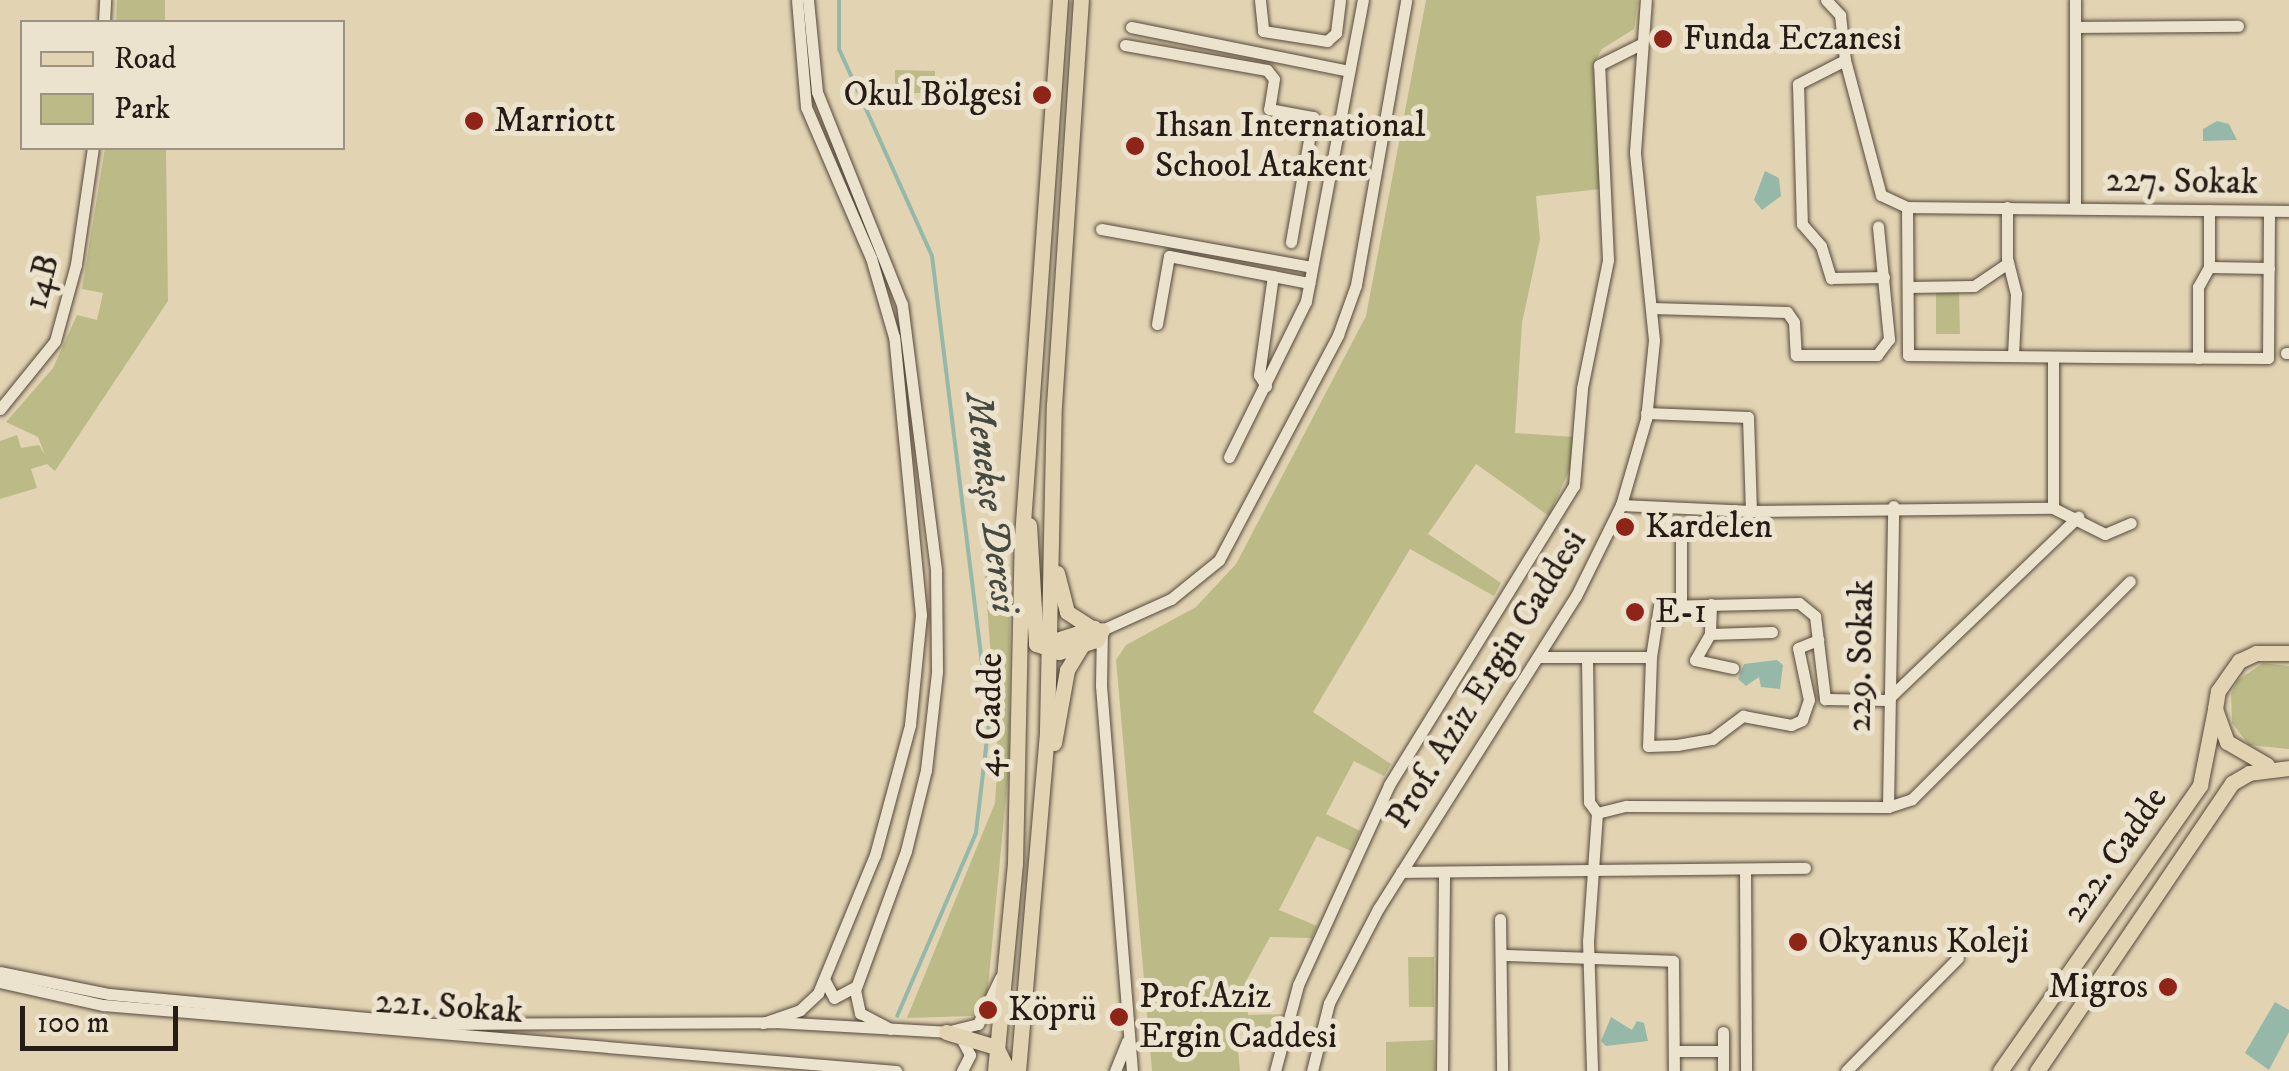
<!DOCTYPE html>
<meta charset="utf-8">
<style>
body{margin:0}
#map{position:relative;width:2289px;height:1071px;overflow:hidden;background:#e2d4b3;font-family:"IM FELL DW Pica",serif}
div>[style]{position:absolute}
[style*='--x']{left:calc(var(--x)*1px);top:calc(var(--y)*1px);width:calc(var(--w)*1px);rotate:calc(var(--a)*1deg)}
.green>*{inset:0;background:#bcbb87}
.water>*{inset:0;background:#95b8a9}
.stream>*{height:4px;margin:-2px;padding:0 2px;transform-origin:2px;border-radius:2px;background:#95b8a9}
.roads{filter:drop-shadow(0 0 2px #55493c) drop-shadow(0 0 2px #55493c)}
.minor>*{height:11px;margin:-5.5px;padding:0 5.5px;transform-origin:5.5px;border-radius:5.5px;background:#ece3ce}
.major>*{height:15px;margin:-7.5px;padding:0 7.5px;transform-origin:7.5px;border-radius:7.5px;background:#e2d4b3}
.dots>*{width:28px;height:28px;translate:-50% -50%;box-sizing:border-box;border:5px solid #ece3ce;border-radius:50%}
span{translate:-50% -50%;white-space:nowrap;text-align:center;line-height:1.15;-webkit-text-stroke:10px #ece3ce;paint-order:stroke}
.poi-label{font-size:35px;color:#261b15}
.left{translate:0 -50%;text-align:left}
.right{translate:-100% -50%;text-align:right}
.street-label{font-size:35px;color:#261b15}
.water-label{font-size:38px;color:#474a41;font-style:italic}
.legend{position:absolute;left:20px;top:20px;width:325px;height:130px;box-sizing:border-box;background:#ece3ce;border:2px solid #9d9384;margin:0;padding:12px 18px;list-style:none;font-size:30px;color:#261b15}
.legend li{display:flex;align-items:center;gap:20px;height:50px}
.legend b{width:50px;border:2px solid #9d9384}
.scale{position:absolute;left:20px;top:1006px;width:158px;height:45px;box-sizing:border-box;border:5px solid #261b15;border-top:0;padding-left:12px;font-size:30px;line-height:35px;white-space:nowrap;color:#261b15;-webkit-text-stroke:8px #ece3ce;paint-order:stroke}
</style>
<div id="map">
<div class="green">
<div style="clip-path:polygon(117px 0,165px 0,165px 22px,116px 22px)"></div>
<div style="clip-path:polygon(1426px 0,1638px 0,1634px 29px,1602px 49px,1593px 65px,1601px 189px,1536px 196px,1540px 239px,1522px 323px,1515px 433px,1574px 437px,1572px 464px,1549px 516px,1476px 464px,1428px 534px,1501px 583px,1494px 596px,1410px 549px,1313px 712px,1391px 764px,1384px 776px,1354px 761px,1326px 814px,1360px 831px,1351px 851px,1317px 836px,1279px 910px,1317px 926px,1312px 938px,1270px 937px,1246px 981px,1248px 1015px,1284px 1014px,1281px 1028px,1236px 1029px,1240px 1071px,1152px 1071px,1116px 660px,1126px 645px,1196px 607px,1236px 564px,1366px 316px)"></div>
<div style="clip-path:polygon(895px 70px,935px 71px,935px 93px,895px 93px)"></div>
<div style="clip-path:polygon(105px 148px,166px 148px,168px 301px,55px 471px,47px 464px,31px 469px,37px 488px,0 499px,0 441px,17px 435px,21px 448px,39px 445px,45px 455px,38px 437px,6px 422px,53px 368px,77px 315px,97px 320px,103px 293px,82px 289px)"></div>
<div style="clip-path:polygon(1936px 292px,1959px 292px,1960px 334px,1936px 334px)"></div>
<div style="clip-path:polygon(1010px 569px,1009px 764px,987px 998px,973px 1016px,907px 1018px,995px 803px,998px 756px,985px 576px)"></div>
<div style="clip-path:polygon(2263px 663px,2289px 666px,2289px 749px,2249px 745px,2232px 723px,2231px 694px,2238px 680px)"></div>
<div style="clip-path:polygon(1408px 957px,1434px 957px,1434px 1007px,1409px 1007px)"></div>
<div style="clip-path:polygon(1434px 1040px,1435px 1071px,1386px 1071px,1386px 1042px)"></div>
</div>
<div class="water">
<div style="clip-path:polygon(2217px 121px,2229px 124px,2237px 140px,2203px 141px,2203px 129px)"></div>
<div style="clip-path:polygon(1765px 171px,1779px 178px,1781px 196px,1762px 210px,1754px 200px)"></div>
<div style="clip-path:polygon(1777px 660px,1783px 665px,1780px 689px,1761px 687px,1759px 677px,1746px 686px,1738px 679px,1744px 664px)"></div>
<div style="clip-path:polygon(2275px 1002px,2289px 1010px,2289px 1032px,2269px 1070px,2245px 1053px)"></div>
<div style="clip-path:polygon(1611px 1017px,1632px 1030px,1637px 1021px,1644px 1023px,1648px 1041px,1606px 1046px,1601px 1041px)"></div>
</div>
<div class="stream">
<div style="--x:839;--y:0;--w:49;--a:90"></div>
<div style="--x:839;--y:49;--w:227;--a:65.8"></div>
<div style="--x:932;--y:256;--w:469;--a:83"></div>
<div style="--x:989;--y:722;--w:112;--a:96.7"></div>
<div style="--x:976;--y:833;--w:199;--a:113.3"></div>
</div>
<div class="roads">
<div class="minor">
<div style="--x:808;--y:0;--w:92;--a:84.4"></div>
<div style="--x:817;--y:92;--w:228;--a:68.2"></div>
<div style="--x:902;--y:304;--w:269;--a:82.7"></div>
<div style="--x:936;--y:571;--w:101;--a:89.4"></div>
<div style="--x:937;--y:672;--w:99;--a:96.4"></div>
<div style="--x:926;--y:770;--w:83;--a:103.9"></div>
<div style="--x:906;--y:851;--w:148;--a:110.1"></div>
<div style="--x:855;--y:990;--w:24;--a:78"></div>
<div style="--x:860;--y:1013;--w:34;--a:28"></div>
<div style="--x:1260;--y:0;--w:31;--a:84"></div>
<div style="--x:1263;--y:31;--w:65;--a:8.9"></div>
<div style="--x:1327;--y:41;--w:12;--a:-42"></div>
<div style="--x:1336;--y:33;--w:33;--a:-83"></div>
<div style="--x:1826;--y:0;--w:21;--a:47"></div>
<div style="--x:1840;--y:15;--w:45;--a:83.7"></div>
<div style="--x:1845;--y:60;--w:140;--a:75.1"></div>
<div style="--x:1881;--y:195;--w:29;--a:25"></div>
<div style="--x:1907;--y:207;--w:382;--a:0.6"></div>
<div style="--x:104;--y:22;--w:22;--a:-87"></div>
<div style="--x:1131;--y:27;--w:222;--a:11.4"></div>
<div style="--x:2075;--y:27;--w:163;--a:-0.4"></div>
<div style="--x:1125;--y:45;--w:144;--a:10"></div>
<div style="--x:1267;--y:70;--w:11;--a:52"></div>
<div style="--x:1274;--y:79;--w:30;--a:99"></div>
<div style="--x:1269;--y:109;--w:45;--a:10.3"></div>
<div style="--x:1313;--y:117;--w:127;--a:100"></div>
<div style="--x:1845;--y:60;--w:53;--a:152.9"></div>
<div style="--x:1798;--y:84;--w:140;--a:88.4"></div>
<div style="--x:1802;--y:224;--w:29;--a:49"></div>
<div style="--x:1821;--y:246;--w:34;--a:73"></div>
<div style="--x:1831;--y:278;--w:53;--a:-1.1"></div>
<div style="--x:1907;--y:207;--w:148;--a:89.6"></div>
<div style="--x:1908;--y:355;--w:189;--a:0.6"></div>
<div style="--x:2097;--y:357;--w:171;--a:0.3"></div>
<div style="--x:2268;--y:358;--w:147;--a:-89.6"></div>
<div style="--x:2007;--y:207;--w:51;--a:90"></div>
<div style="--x:2007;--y:258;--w:37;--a:76"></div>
<div style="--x:2016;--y:294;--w:62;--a:92.8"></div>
<div style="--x:2075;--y:207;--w:207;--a:-90"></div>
<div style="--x:1101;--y:229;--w:214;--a:10.2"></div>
<div style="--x:2209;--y:267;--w:60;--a:1"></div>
<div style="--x:1908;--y:287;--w:66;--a:-0.9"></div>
<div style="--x:1974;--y:286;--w:41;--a:-34.1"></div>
<div style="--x:1652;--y:308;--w:135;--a:1.7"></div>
<div style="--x:1787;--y:312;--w:12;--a:55"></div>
<div style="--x:1794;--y:322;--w:33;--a:87"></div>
<div style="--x:1796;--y:355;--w:81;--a:0"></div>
<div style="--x:1877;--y:355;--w:20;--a:-53"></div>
<div style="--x:1889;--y:339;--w:113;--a:-95.6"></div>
<div style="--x:1157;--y:324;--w:69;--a:-80"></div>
<div style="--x:1169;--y:256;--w:143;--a:10.9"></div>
<div style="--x:2286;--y:353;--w:3;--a:0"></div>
<div style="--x:2053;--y:357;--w:151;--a:90"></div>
<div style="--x:2198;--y:358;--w:71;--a:-90"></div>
<div style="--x:2198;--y:287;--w:23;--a:-61"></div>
<div style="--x:2209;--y:267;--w:57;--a:-90"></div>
<div style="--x:1266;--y:386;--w:13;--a:-122"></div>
<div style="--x:1259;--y:375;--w:100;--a:-82"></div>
<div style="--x:0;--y:409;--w:87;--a:-51"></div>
<div style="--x:55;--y:341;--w:80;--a:-74.7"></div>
<div style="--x:76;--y:264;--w:117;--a:-81.7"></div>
<div style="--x:1646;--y:413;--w:102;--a:2.2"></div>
<div style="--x:1748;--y:417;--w:94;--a:88.2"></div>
<div style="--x:1229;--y:457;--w:174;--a:-63.7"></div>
<div style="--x:1306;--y:301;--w:306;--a:-79.3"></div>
<div style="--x:1621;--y:505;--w:130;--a:2.6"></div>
<div style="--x:1751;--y:511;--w:302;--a:-0.6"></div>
<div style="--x:2053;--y:508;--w:58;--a:26.6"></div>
<div style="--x:2105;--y:534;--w:28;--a:-23"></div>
<div style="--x:1681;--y:536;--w:68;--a:90"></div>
<div style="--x:1711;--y:604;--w:30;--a:92"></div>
<div style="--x:1710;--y:634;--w:30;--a:120"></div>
<div style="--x:1695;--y:660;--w:39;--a:12"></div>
<div style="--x:1710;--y:634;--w:62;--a:-1.8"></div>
<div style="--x:1538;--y:657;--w:113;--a:0"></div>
<div style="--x:1651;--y:657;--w:89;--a:91.9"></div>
<div style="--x:1648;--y:746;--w:29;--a:-2"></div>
<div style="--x:1677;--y:745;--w:36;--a:-10"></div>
<div style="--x:1712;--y:739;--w:39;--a:-37"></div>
<div style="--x:1743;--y:716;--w:49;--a:10.6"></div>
<div style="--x:1791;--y:725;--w:12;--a:-24"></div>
<div style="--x:1802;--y:720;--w:21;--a:-71"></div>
<div style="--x:1809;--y:700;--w:53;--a:-101.9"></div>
<div style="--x:1798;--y:648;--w:22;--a:-22"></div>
<div style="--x:1651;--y:657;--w:52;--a:-81.1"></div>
<div style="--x:1659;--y:606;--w:140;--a:-1.2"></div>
<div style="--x:1799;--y:603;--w:21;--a:39"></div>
<div style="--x:1815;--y:616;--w:84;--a:83.1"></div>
<div style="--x:1825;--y:699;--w:62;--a:0.9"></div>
<div style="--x:1887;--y:700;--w:265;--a:-43.8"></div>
<div style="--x:1587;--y:658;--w:144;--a:89.2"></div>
<div style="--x:1589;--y:802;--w:14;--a:54"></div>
<div style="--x:1597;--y:813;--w:128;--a:94"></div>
<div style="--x:1588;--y:941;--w:130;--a:88.2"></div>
<div style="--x:1888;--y:807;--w:301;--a:-89"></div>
<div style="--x:1597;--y:813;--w:30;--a:-14"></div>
<div style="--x:1626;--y:806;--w:262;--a:0.2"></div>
<div style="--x:1888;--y:807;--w:25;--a:-18"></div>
<div style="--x:1912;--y:799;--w:308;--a:-45"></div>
<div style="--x:1745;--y:870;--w:201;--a:89.7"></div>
<div style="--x:1401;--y:872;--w:404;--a:-0.6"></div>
<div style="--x:1500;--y:919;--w:152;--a:89.2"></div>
<div style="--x:1505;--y:955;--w:168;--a:2"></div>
<div style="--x:1673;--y:961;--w:110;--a:89.5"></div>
<div style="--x:0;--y:972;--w:111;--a:11.4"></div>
<div style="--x:109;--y:994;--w:324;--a:5.3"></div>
<div style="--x:432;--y:1024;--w:343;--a:-0.3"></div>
<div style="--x:775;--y:1022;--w:171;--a:3.3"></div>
<div style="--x:946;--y:1032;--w:33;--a:-14"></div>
<div style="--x:978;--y:1024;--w:51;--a:-64.4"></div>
<div style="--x:825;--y:981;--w:19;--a:62"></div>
<div style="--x:834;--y:998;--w:24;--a:-28"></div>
<div style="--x:0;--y:982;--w:106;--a:12.6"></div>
<div style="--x:103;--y:1005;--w:796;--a:4.76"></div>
<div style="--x:763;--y:1023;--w:39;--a:-19"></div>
<div style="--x:800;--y:1010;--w:25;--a:-43"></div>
<div style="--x:818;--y:993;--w:149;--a:-67.6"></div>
<div style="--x:875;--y:855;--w:135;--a:-74.9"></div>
<div style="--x:910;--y:725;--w:111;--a:-84.3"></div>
<div style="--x:921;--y:615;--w:279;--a:-95.5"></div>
<div style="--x:894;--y:337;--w:82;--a:-106.2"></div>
<div style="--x:871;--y:258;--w:164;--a:-113.3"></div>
<div style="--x:806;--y:107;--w:107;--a:-94.8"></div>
<div style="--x:1723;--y:1032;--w:19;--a:90"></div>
<div style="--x:961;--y:1038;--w:19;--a:62"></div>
<div style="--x:970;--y:1055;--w:18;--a:117"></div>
<div style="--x:1674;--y:1051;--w:49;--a:0"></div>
<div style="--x:1723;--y:1051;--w:20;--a:90"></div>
<div style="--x:1115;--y:1071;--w:32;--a:-68"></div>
<div style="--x:1132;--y:1071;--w:387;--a:-94.6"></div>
<div style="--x:1101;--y:685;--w:55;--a:-89"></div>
<div style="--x:1102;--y:630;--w:76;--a:-24.2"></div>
<div style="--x:1171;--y:599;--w:62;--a:-39.1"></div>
<div style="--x:1219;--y:560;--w:255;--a:-62.1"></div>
<div style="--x:1338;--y:335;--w:53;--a:-70.2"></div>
<div style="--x:1356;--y:285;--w:289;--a:-80"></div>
<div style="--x:1275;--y:1071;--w:89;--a:-75"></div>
<div style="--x:1298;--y:985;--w:220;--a:-65.5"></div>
<div style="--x:1389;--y:785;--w:352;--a:-58.3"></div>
<div style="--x:1574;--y:486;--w:98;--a:-85.3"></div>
<div style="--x:1582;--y:388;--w:131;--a:-78.5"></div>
<div style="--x:1608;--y:260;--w:195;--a:-92.6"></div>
<div style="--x:1599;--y:65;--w:45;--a:-26.6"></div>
<div style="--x:1312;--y:1071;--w:70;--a:-76"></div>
<div style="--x:1329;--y:1003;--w:106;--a:-62.5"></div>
<div style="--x:1378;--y:909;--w:370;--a:-57.7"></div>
<div style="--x:1576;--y:596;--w:102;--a:-63.7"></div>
<div style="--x:1621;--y:505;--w:90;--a:-73.8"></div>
<div style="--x:1646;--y:419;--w:79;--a:-84.2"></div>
<div style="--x:1654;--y:340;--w:189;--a:-95.8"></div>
<div style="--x:1635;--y:152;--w:152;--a:-85.9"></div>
<div style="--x:1442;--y:1071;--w:198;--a:-89.4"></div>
<div style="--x:1846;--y:1071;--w:159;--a:-45.3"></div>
</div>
<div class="major">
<div style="--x:1029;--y:525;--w:119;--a:86.6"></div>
<div style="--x:1036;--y:644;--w:24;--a:19"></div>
<div style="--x:1059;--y:652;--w:40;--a:-18"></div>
<div style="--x:1097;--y:640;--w:11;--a:-63"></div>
<div style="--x:1057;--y:573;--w:40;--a:75.6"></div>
<div style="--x:1067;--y:612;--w:30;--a:33"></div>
<div style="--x:1041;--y:645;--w:56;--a:-17.8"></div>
<div style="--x:1054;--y:743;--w:74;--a:-79.9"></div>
<div style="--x:1067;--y:670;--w:27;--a:-59"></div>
<div style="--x:2267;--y:765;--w:46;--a:-150.1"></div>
<div style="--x:2227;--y:742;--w:35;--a:-110"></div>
<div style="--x:2215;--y:709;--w:18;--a:-81"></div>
<div style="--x:2218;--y:691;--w:37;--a:-55"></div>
<div style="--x:2239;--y:661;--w:19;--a:-25"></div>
<div style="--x:2256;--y:653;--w:33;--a:0"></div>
<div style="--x:946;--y:1032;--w:52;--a:16.7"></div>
<div style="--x:996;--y:1047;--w:27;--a:63"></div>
<div style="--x:995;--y:1071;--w:209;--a:-84.5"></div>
<div style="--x:1015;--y:863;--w:326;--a:-88.8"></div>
<div style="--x:1022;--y:537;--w:538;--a:-85.95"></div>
<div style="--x:1018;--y:1071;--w:342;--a:-85.1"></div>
<div style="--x:1047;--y:730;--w:325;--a:-88.8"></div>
<div style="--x:1054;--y:405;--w:406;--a:-86.2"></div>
<div style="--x:2000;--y:1071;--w:349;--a:-55"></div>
<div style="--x:2200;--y:785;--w:77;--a:-78.8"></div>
<div style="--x:2037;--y:1071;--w:348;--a:-55.9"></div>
<div style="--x:2232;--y:783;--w:20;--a:-30"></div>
<div style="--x:2249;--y:773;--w:40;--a:-7.1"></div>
</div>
</div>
<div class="dots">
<div style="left:1663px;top:39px;background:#8f2418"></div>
<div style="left:1042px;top:95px;background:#8f2418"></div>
<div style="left:474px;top:121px;background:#8f2418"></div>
<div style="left:1135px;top:146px;background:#8f2418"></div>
<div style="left:1625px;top:527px;background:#8f2418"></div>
<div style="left:1635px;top:612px;background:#8f2418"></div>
<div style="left:1798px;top:942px;background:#8f2418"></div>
<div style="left:2168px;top:987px;background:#8f2418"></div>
<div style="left:988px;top:1010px;background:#8f2418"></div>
<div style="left:1119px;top:1017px;background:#8f2418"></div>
</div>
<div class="poi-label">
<span class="left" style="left:1683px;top:39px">Funda Eczanesi</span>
<span class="right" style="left:1022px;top:95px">Okul Bölgesi</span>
<span class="left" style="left:494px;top:121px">Marriott</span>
<span class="left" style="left:1155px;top:146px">Ihsan International<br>School Atakent</span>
<span class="left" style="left:1645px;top:527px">Kardelen</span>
<span class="left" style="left:1655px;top:612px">E-1</span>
<span class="left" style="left:1818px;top:942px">Okyanus Koleji</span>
<span class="right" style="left:2148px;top:987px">Migros</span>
<span class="left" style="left:1139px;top:1017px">Prof.Aziz<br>Ergin Caddesi</span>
<span class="left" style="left:1008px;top:1010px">Köprü</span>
</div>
<div class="street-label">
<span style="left:2182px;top:182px;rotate:1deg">227. Sokak</span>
<span style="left:42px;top:282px;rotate:-76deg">14B</span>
<span style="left:1861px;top:656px;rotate:-89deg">229. Sokak</span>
<span style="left:1487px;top:679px;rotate:-58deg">Prof. Aziz Ergin Caddesi</span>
<span style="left:990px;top:715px;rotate:-89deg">4. Cadde</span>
<span style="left:2115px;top:855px;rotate:-55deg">222. Cadde</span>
<span style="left:449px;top:1007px;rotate:4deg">221. Sokak</span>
</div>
<div class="water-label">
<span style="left:990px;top:503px;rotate:83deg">Menekşe Deresi</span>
</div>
<ul class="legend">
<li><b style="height:12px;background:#e2d4b3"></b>Road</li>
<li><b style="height:28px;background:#bcbb87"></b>Park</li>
</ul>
<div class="scale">100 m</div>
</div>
